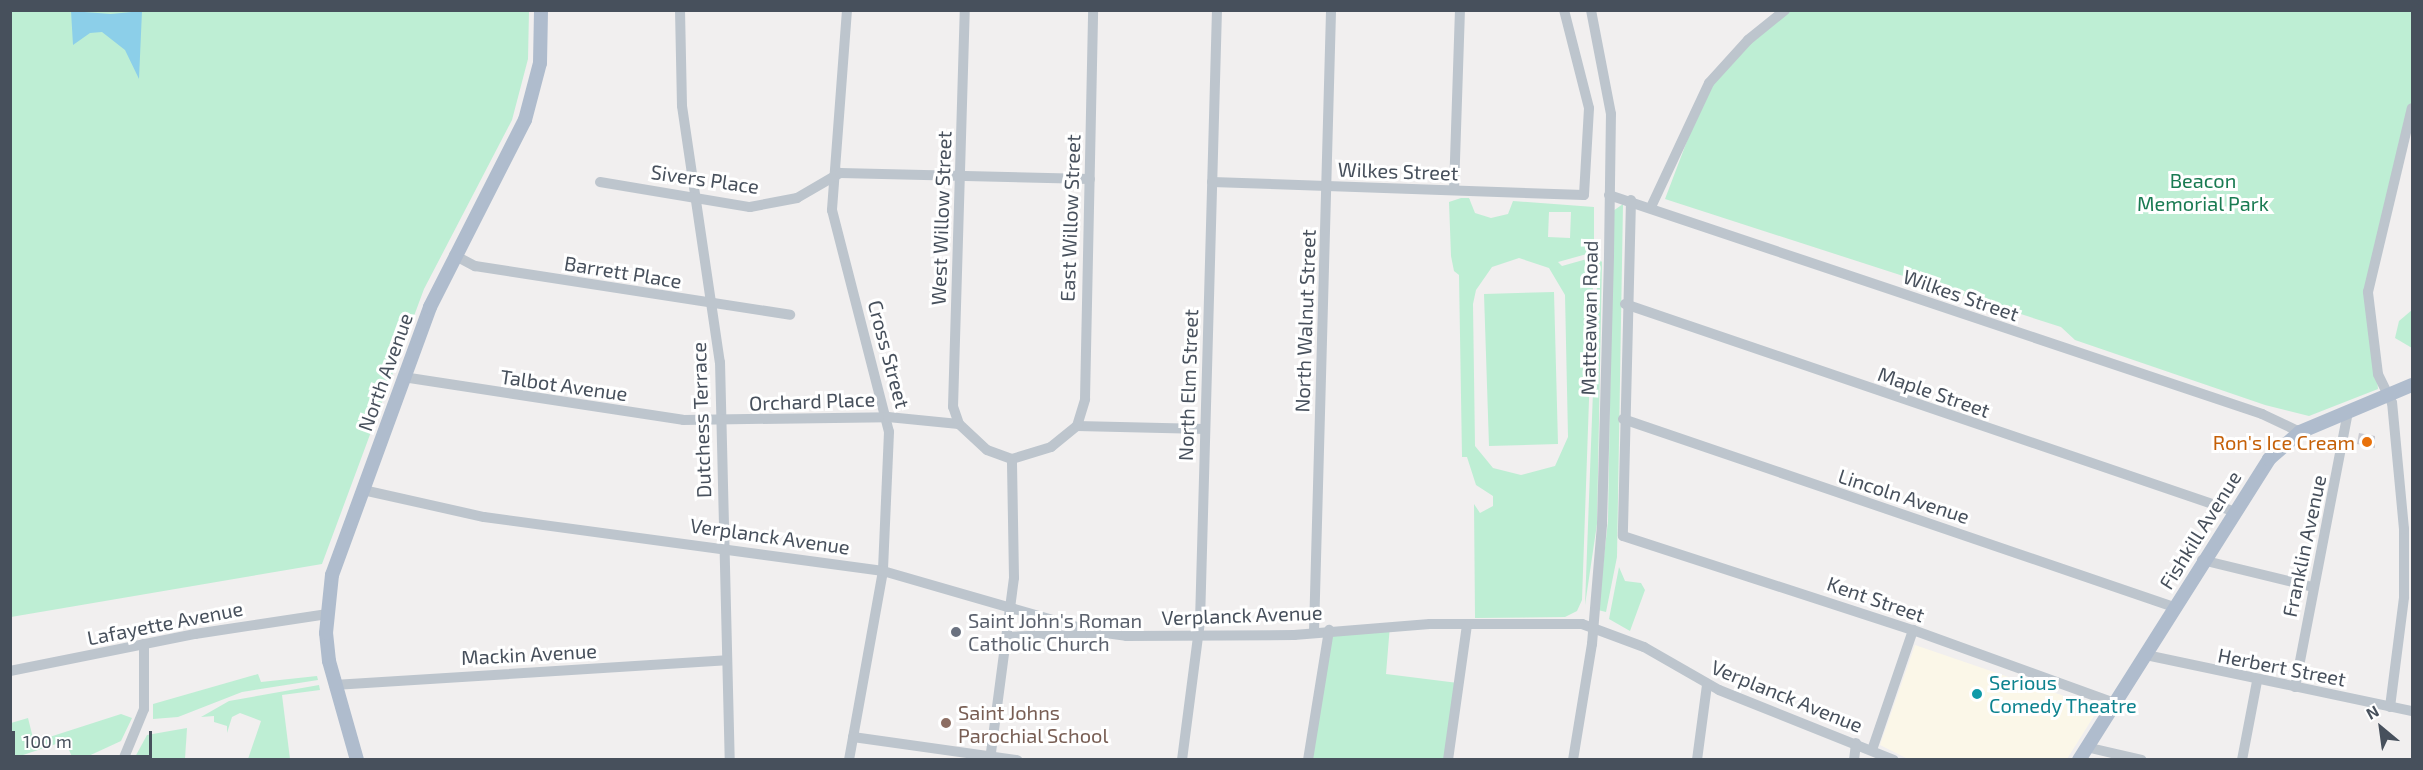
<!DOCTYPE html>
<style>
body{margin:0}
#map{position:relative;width:2423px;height:770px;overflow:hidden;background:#f1efef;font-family:"Exo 2",sans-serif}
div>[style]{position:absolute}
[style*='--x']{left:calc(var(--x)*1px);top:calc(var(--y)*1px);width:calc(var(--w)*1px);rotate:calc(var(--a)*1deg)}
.commercial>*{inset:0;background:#fbf7e8}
.green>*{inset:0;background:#beeed4}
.water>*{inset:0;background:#8ccfe9}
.building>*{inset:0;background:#c9cad1}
.minor>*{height:10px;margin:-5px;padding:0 5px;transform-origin:5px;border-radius:5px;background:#bdc5cd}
.major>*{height:14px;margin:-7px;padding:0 7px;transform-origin:7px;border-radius:7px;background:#afbccd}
.dots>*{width:16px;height:16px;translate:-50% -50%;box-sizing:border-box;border:3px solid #fff;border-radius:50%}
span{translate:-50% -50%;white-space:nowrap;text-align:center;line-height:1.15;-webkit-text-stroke:6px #fff;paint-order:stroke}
.street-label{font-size:20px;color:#47505c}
.park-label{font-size:20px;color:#197b52}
.food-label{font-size:20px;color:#c56008}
.right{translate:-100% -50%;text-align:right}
.worship-label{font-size:20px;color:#5b616d}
.left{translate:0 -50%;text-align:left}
.culture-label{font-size:20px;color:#0d838f}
.education-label{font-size:20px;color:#785e54}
.frame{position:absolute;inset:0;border:12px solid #47505c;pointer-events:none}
.north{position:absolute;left:2351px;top:698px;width:60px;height:60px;-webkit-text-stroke:4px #fff;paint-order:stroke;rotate:331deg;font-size:16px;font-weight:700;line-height:24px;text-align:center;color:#47505c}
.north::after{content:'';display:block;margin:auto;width:21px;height:27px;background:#47505c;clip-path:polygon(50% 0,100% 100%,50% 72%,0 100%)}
.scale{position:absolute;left:12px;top:731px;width:140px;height:27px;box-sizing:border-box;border:3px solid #47505c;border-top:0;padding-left:8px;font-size:18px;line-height:21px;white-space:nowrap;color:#47505c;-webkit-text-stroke:4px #fff;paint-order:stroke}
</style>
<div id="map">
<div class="commercial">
<div style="clip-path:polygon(1915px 645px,2099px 708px,2067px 759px,1908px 759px,1880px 745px)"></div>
</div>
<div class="green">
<div style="clip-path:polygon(10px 11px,529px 11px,528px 59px,512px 120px,424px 289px,322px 564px,11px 617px)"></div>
<div style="clip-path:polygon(1785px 11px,2412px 11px,2412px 108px,2368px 292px,2378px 389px,2309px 416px,2265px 405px,2075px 340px,2061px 327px,1665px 199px,1709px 83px)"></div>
<div style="clip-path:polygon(evenodd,1461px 198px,1469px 198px,1475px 213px,1491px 218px,1508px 214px,1513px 201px,1594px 207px,1594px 252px,1558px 262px,1562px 266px,1594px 257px,1582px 600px,1577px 611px,1565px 617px,1475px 618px,1474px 504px,1480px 513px,1493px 506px,1493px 496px,1476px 485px,1467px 457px,1462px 457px,1459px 275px,1454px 271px,1451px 256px,1449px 202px,1461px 198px,1549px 212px,1571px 212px,1570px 238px,1548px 237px,1549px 212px,1461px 198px,1519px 258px,1549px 268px,1565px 295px,1568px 437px,1555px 466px,1521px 475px,1493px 468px,1475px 446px,1473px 304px,1476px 290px,1492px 267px,1519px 258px)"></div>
<div style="clip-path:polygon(1623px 204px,1617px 557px,1606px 612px,1598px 610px,1608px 521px,1613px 211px)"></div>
<div style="clip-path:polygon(1598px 258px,1602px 262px,1597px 524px,1585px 605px)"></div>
<div style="clip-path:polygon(1554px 292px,1558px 444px,1489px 446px,1484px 294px)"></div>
<div style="clip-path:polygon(2412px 310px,2412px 348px,2395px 338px,2399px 321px)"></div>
<div style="clip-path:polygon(1619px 567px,1625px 581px,1641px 583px,1645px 590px,1630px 631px,1609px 619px)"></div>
<div style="clip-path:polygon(1390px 625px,1386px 674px,1458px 683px,1448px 759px,1309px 760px,1329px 630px)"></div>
<div style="clip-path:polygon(258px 674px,261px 682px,317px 676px,318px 680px,242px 692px,178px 717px,153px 719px,153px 704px)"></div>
<div style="clip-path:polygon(319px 685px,320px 690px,282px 695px,290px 759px,248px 759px,261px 721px,240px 713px,232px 717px,227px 733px,227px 726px,214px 722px,214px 716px,201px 717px,229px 701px)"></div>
<div style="clip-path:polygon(121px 714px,132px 718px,121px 741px,82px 759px,73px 759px,65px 741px,11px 759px,11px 723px,28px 718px,34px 742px)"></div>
<div style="clip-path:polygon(187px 728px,185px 759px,134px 759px,147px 735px)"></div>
</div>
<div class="water">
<div style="clip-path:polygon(71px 11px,111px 14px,142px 11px,139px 79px,125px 50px,102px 32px,90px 33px,73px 45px)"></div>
</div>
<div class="building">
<div style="clip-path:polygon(2359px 433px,2375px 436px,2375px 448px,2357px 444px)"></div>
</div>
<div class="minor">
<div style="--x:680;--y:10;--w:96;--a:88.8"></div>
<div style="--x:682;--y:106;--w:259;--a:81.6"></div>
<div style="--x:720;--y:362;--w:398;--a:88.6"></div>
<div style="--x:847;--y:10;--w:201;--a:94.3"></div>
<div style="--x:832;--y:210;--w:229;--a:75.6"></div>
<div style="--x:889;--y:432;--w:139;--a:92.5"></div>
<div style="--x:883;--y:571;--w:192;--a:100.2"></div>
<div style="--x:600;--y:182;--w:152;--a:9.5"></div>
<div style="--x:750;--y:207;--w:48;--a:-10.8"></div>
<div style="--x:797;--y:198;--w:50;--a:-30.2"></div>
<div style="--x:840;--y:173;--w:250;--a:1.4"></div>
<div style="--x:1212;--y:182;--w:372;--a:2"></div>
<div style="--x:1584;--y:195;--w:87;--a:-86.7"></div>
<div style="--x:1589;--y:108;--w:101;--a:-104.3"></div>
<div style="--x:1454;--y:190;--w:180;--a:-88.1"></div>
<div style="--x:1609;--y:195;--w:689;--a:18.54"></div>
<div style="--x:2262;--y:414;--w:42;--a:25.3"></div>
<div style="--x:1631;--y:200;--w:336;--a:91.4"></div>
<div style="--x:1623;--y:536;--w:305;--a:18"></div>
<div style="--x:1913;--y:630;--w:215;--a:19.9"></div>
<div style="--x:1651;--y:207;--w:137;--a:-64.9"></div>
<div style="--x:1709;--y:83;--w:58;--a:-47.8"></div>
<div style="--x:1748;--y:40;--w:48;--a:-39"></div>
<div style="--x:454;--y:255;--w:24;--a:28"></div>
<div style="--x:475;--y:266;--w:319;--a:8.8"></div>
<div style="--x:1625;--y:304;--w:642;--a:18.8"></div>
<div style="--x:403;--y:377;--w:283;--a:8.7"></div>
<div style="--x:683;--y:420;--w:205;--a:-0.8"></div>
<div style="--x:888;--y:417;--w:71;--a:5.6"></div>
<div style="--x:959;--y:424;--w:38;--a:43"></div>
<div style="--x:987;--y:450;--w:27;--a:20"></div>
<div style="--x:1012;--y:459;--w:41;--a:-17.1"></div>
<div style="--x:1051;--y:447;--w:33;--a:-39"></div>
<div style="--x:1077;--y:426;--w:128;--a:1.3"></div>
<div style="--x:1623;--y:419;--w:582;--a:18.84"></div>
<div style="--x:959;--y:424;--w:18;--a:-109"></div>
<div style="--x:953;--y:407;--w:397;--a:-88.3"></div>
<div style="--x:1077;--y:426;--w:28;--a:-73"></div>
<div style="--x:1085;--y:399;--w:389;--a:-88.8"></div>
<div style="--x:363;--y:490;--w:124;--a:12.6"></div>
<div style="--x:484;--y:517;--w:403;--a:7.7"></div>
<div style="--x:883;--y:571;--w:216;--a:16.1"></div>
<div style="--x:1091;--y:631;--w:35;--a:8"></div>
<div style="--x:1126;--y:636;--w:168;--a:-0.3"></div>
<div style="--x:1294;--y:635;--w:136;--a:-4.6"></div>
<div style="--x:1430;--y:624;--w:152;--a:0"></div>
<div style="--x:1582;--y:624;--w:66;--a:20.4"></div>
<div style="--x:1644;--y:647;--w:86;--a:29.8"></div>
<div style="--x:1719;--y:690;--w:188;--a:21.8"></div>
<div style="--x:2202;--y:560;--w:114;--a:13.7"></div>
<div style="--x:1314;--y:632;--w:622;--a:-88.43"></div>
<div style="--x:1007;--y:637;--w:89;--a:-2.6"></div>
<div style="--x:2146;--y:655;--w:272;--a:11.9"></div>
<div style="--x:10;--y:671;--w:189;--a:-11.3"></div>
<div style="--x:195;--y:634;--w:134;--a:-8.6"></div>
<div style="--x:334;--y:685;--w:393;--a:-3.6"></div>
<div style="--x:2295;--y:687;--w:281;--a:-79.1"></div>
<div style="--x:2390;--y:707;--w:111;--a:-82.7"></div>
<div style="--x:2404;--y:597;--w:68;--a:-90"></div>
<div style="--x:2404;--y:529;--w:127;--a:-95.4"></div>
<div style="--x:2392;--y:403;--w:32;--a:-116"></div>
<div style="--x:2378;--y:374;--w:83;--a:-97"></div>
<div style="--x:2368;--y:292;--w:189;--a:-76.6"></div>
<div style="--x:853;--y:737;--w:166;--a:8"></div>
<div style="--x:2086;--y:747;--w:57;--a:13.1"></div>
<div style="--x:1872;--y:750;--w:127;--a:-71.1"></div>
<div style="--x:123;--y:760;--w:55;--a:-67.6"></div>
<div style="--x:144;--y:709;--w:65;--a:-90"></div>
<div style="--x:990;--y:760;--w:184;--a:-82.5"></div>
<div style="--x:1014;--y:578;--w:119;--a:-91"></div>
<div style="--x:1182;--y:760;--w:139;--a:-82.6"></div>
<div style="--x:1200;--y:622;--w:612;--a:-88.41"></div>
<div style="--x:1308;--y:760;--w:132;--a:-80.8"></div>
<div style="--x:1448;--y:760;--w:136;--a:-82"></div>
<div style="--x:1573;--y:760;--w:118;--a:-80.7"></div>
<div style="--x:1592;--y:644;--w:120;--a:-85.2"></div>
<div style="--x:1602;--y:524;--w:269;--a:-88.5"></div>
<div style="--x:1609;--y:255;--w:141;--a:-89.2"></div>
<div style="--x:1611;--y:114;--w:106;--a:-100.9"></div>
<div style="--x:1697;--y:760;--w:76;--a:-82.4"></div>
<div style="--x:1854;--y:760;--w:17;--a:-83"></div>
<div style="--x:2242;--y:760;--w:80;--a:-79.2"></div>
</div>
<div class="major">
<div style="--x:357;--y:760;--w:103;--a:-105.8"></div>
<div style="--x:329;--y:661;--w:28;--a:-96"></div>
<div style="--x:326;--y:633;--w:58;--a:-84.1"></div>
<div style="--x:332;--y:575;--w:285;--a:-69.9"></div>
<div style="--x:430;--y:307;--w:210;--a:-63.1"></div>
<div style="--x:525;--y:120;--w:59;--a:-75.3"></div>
<div style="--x:540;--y:63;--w:53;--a:-88.9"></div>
<div style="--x:2079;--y:760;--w:356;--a:-57.7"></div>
<div style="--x:2269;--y:459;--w:41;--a:-41.1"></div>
<div style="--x:2300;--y:432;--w:121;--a:-22.8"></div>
</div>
<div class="dots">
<div style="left:2367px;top:442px;background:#e8710a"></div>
<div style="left:956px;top:632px;background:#6b7280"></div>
<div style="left:1977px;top:694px;background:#0f9aa8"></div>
<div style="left:946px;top:723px;background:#8d6e63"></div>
</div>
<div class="street-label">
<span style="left:1398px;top:171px;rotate:2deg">Wilkes Street</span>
<span style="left:705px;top:179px;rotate:8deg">Sivers Place</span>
<span style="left:941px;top:218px;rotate:-88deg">West Willow Street</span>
<span style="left:1070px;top:218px;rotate:-88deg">East Willow Street</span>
<span style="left:623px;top:272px;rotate:9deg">Barrett Place</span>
<span style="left:1961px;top:295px;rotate:19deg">Wilkes Street</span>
<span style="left:1589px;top:318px;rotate:-89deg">Matteawan Road</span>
<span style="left:1305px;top:321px;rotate:-88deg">North Walnut Street</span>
<span style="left:889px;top:354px;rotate:75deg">Cross Street</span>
<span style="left:385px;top:372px;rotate:-70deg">North Avenue</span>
<span style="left:564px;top:385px;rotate:8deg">Talbot Avenue</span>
<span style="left:1188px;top:385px;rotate:-88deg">North Elm Street</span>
<span style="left:1934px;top:392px;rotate:19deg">Maple Street</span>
<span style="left:812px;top:401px;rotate:-2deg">Orchard Place</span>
<span style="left:701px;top:420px;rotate:-92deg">Dutchess Terrace</span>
<span style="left:1904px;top:496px;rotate:18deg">Lincoln Avenue</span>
<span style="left:2200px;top:530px;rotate:-58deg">Fishkill Avenue</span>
<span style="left:770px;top:536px;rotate:8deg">Verplanck Avenue</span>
<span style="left:2304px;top:546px;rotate:-78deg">Franklin Avenue</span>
<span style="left:1876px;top:599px;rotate:19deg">Kent Street</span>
<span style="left:1242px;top:615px;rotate:-2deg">Verplanck Avenue</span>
<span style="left:165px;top:623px;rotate:-11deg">Lafayette Avenue</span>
<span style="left:529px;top:654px;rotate:-3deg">Mackin Avenue</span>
<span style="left:2282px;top:667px;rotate:11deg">Herbert Street</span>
<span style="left:1787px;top:696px;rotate:22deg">Verplanck Avenue</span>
</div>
<div class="park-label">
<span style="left:2203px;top:192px">Beacon<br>Memorial Park</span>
</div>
<div class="food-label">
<span class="right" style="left:2355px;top:442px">Ron's Ice Cream</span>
</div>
<div class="worship-label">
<span class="left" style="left:968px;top:632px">Saint John's Roman<br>Catholic Church</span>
</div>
<div class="culture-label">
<span class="left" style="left:1989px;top:694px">Serious<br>Comedy Theatre</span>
</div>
<div class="education-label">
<span class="left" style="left:958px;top:724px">Saint Johns<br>Parochial School</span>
</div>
<div class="frame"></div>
<div class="north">N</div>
<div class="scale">100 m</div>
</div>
